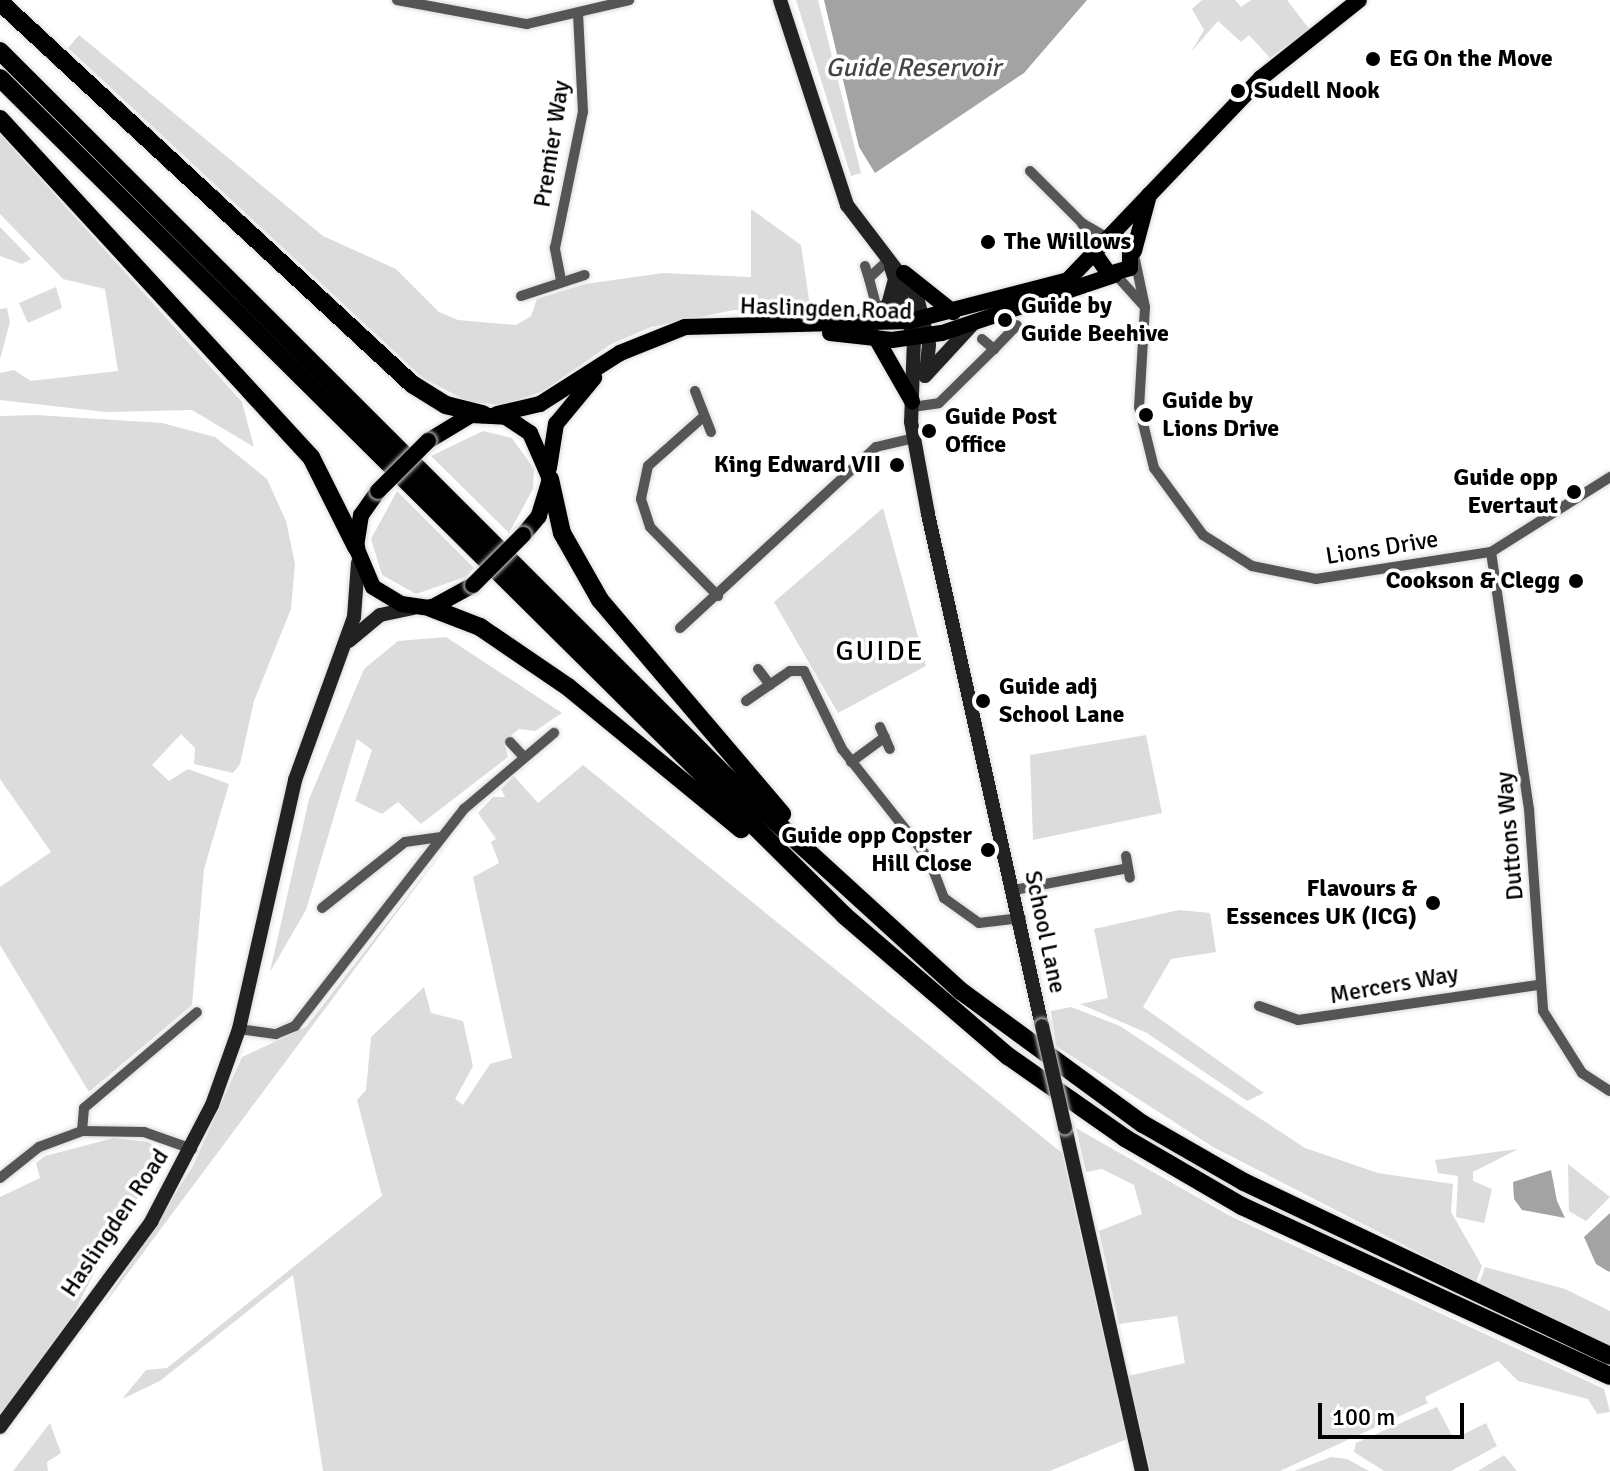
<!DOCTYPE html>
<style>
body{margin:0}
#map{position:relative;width:1610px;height:1471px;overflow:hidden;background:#fff;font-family:Signika,sans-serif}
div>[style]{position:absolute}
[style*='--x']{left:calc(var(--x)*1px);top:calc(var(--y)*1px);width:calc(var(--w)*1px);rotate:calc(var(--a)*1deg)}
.green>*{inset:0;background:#dcdcdc}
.water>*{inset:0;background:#a3a3a3}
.roads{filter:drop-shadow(0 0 2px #dbdbdb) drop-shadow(0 0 2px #dbdbdb)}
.minor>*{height:10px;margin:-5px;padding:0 5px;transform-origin:5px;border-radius:5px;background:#555}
.secondary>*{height:14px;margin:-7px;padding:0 7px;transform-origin:7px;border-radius:7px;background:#222}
.trunk>*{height:16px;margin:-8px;padding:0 8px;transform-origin:8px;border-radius:8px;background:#000}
.motorway>*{height:18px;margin:-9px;padding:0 9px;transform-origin:9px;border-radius:9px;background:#000}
.bridges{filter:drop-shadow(0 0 2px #dbdbdb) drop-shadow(0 0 2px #dbdbdb)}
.secondary-bridge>*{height:14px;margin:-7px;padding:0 7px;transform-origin:7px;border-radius:7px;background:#222}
.trunk-bridge>*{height:16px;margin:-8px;padding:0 8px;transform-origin:8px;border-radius:8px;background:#000}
.dots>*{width:22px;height:22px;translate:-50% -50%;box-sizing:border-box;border:4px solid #fff;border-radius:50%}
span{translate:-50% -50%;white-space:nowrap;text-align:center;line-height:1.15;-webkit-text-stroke:7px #fff;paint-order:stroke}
.poi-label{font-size:24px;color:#000;font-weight:700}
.left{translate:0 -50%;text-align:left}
.right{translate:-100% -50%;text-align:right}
.street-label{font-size:24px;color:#000}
.water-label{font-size:26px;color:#444;font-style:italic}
.quarter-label{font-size:28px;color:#000;letter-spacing:2px}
.scale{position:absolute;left:1318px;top:1403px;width:146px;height:36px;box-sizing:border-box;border:4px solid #000;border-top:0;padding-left:10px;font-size:24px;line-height:28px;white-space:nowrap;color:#000;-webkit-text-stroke:6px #fff;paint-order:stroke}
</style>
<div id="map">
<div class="green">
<div style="clip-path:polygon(796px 0,818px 0,861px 173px,851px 176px)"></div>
<div style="clip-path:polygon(1202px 0,1235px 0,1241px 7px,1251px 0,1287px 0,1310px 30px,1270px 58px,1249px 35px,1241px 42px,1218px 21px,1191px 52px,1204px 30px,1192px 9px)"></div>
<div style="clip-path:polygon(79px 35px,323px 236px,396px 269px,439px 312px,458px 320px,516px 325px,531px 316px,537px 299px,585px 284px,663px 273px,751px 277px,751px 209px,801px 245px,811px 313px,734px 310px,651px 327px,611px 344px,543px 391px,503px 405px,469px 402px,423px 378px,68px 48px)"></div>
<div style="clip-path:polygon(0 134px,242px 402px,254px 447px,192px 410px,106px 412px,0 400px,0 373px,14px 370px,31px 381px,118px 371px,105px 289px,63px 279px,0 214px)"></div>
<div style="clip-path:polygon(0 227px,31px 259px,22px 264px,0 256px)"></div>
<div style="clip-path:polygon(56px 287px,62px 308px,28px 323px,19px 303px)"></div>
<div style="clip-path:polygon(7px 308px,10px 322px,0 359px,0 309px)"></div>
<div style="clip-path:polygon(36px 415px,162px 423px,215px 437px,267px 479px,286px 521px,295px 564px,291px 609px,254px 701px,240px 764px,233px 773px,194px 764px,195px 748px,181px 734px,152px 765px,169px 781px,188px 769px,229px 784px,204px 869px,192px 1005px,89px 1092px,0 945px,0 887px,51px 852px,0 779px,0 416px)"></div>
<div style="clip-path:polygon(483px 431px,512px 438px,534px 469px,533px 489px,509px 533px,431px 456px)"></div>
<div style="clip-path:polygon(397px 491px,474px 568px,465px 577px,416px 594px,382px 575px,371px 539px)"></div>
<div style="clip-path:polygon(883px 508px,926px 666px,838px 713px,774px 602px)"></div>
<div style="clip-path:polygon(446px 637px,562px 713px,535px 731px,519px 729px,504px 741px,508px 757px,421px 824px,398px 802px,382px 814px,355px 801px,372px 750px,357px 739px,306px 910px,270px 972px,309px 799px,364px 669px,398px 641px)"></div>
<div style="clip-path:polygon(1146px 735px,1162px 813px,1033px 840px,1030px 755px)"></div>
<div style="clip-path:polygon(583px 765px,1062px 1153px,1127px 1439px,1050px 1471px,323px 1471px,293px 1275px,160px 1381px,122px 1399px,146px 1370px,167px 1368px,382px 1196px,357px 1100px,366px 1090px,371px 1037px,424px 987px,431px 1013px,463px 1021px,473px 1066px,455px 1099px,463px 1105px,490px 1064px,512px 1058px,473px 877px,499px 863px,491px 842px,496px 839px,478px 813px,493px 797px,505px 797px,501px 789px,514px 776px,538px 803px)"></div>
<div style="clip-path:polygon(451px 840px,101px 1309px,193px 1166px,242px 1057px,306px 1027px)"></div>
<div style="clip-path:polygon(1179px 910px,1210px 913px,1216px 952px,1171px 959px,1143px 1007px,1264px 1093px,1247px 1101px,1147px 1033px,1080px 1004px,1108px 998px,1094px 929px)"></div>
<div style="clip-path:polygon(1071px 1007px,1120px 1026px,1305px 1148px,1378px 1173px,1453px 1184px,1451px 1212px,1482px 1266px,1476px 1282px,1213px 1147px,1056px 1046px,1051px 1011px)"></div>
<div style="clip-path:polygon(1076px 1128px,1230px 1216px,1604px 1389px,1610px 1412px,1597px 1414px,1588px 1399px,1518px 1381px,1498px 1361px,1425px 1397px,1428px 1403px,1280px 1471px,1150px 1471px,1128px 1376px,1185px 1363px,1177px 1316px,1119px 1324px,1099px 1231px,1142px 1214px,1134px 1185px,1102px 1169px,1086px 1172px)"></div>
<div style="clip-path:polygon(114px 1138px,148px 1142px,162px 1152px,163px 1165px,125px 1214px,71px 1318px,0 1415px,0 1197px,40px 1178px,36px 1163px,45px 1156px)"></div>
<div style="clip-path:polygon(1518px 1149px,1473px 1172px,1473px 1181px,1492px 1189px,1484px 1223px,1456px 1217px,1458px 1176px,1438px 1173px,1435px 1160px)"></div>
<div style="clip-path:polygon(1568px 1164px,1610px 1197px,1586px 1221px,1569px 1211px)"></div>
<div style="clip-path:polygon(1485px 1267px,1565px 1289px,1610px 1311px,1610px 1346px,1479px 1284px)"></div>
<div style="clip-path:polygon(1437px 1407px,1454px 1439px,1486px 1423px,1497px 1446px,1451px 1471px,1384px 1471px,1354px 1452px,1356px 1443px)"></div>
<div style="clip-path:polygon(50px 1423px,61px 1453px,47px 1462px,48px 1471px,13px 1471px)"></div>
<div style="clip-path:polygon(1504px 1455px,1517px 1471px,1478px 1471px)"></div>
<div style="clip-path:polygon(1331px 1457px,1347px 1459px,1369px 1471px,1294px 1471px)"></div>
</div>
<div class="water">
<div style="clip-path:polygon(824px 0,1087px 0,1024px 73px,875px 173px,859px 147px)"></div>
<div style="clip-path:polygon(1551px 1170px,1557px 1201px,1565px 1218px,1522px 1210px,1514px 1199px,1513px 1182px)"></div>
<div style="clip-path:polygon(1610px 1213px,1610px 1271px,1609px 1272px,1596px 1264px,1584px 1237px)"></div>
</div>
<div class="roads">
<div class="minor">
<div style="--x:397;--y:0;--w:132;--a:10.5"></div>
<div style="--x:527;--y:24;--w:105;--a:-13.2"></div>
<div style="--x:1030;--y:171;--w:74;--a:45"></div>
<div style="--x:1096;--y:251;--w:31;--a:-117"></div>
<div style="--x:1082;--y:223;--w:30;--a:30"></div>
<div style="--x:1134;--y:255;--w:53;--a:78.1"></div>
<div style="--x:1145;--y:307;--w:100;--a:93.4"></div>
<div style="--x:1139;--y:407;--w:63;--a:76.2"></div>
<div style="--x:1154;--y:468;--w:83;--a:53.8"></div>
<div style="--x:1203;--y:535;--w:58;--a:32.3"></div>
<div style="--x:1252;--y:566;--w:65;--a:11.5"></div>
<div style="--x:1316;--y:579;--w:177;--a:-8.8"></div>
<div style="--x:1491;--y:552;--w:141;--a:-32.2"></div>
<div style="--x:865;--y:266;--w:13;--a:72"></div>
<div style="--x:1116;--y:275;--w:42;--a:47.9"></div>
<div style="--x:561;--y:280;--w:33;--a:-101"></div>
<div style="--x:555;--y:248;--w:139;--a:-78.4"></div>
<div style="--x:583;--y:112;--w:98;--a:-92.9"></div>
<div style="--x:521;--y:296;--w:67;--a:-18.2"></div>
<div style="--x:875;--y:301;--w:24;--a:-105"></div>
<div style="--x:869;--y:278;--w:23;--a:-43"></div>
<div style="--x:982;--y:339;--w:16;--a:40"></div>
<div style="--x:994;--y:349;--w:33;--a:-46"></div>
<div style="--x:695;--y:391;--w:44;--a:68.7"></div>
<div style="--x:912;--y:407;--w:27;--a:-8"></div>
<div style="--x:939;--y:403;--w:77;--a:-44.5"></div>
<div style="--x:702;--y:418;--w:72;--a:138.4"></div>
<div style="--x:648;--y:466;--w:34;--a:102"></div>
<div style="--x:641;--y:499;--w:29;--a:72"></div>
<div style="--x:650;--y:527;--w:97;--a:45.4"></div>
<div style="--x:1491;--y:552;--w:260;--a:81.6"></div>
<div style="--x:1529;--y:809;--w:202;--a:86"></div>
<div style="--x:1543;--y:1011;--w:73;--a:57.8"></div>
<div style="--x:1582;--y:1073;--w:33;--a:33"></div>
<div style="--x:680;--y:628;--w:267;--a:-42.7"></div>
<div style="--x:876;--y:447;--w:39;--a:-13"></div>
<div style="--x:758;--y:669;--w:20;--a:53"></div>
<div style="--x:746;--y:701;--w:53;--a:-34.3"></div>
<div style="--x:790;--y:671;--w:14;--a:0"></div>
<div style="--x:804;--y:671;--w:87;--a:64"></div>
<div style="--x:842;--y:749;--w:140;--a:51.7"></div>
<div style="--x:929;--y:859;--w:42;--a:69"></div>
<div style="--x:944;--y:898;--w:43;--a:35.5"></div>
<div style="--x:979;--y:923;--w:42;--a:-6.8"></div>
<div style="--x:880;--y:727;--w:24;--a:66"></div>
<div style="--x:510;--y:742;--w:21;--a:47"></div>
<div style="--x:851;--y:762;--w:42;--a:-36.3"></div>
<div style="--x:1126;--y:856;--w:22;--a:80"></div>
<div style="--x:1014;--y:890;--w:116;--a:-10.9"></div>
<div style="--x:322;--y:908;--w:106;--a:-38.5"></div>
<div style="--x:405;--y:842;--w:37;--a:-8"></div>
<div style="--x:1259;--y:1006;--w:41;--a:19.7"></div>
<div style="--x:1298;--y:1020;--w:244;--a:-8.3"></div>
<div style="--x:239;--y:1029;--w:37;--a:8"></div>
<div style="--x:276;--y:1034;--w:21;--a:-23"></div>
<div style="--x:295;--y:1026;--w:275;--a:-52.1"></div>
<div style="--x:464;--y:809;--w:118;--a:-40.2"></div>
<div style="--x:82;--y:1131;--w:23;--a:-85"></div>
<div style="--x:84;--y:1108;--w:148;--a:-40.3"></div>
<div style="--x:0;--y:1178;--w:50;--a:-38.5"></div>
<div style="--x:39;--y:1147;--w:46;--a:-20.4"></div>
<div style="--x:82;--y:1131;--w:62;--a:0.9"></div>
<div style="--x:144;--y:1132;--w:51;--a:19.5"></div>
</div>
<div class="secondary">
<div style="--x:780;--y:0;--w:216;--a:71.9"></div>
<div style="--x:847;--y:205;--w:116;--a:52.7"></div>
<div style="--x:917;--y:297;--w:49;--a:76"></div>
<div style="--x:929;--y:345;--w:29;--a:96"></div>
<div style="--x:891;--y:267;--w:75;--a:72.1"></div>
<div style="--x:914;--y:338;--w:84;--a:92"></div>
<div style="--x:911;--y:422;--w:94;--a:79.5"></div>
<div style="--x:928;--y:514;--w:525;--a:77.45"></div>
<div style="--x:861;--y:321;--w:31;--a:-31"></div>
<div style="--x:888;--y:305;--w:23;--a:-75"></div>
<div style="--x:925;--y:376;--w:71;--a:-47.3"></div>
<div style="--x:349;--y:641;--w:40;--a:-40"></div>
<div style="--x:380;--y:615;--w:34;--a:-12"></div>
<div style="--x:1065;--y:1127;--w:353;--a:77.4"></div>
<div style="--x:0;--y:1427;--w:255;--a:-53.6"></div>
<div style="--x:151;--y:1222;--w:132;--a:-62.5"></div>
<div style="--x:212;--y:1105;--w:81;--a:-70.4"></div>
<div style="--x:239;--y:1029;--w:255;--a:-77.3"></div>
<div style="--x:295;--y:780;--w:173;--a:-70.1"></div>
<div style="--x:354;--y:617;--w:54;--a:-85.8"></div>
</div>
<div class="trunk">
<div style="--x:1134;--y:251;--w:58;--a:-75"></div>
<div style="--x:1095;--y:254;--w:24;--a:55"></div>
<div style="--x:1109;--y:274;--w:22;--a:-16"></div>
<div style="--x:1130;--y:268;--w:24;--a:-90"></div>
<div style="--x:1130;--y:244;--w:22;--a:-162"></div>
<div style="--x:904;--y:273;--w:63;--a:38.5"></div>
<div style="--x:830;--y:333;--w:62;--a:6.4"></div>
<div style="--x:892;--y:340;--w:50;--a:-8"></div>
<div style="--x:942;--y:333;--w:182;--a:-18.6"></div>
<div style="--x:876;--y:338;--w:73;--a:60.3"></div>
<div style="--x:497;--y:414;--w:44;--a:-13.1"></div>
<div style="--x:540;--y:404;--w:95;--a:-32.5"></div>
<div style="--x:620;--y:353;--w:70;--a:-21.8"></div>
<div style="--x:685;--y:327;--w:225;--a:-1.5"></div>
<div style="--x:910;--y:321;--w:163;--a:-14.5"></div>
<div style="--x:1068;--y:280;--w:279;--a:-46.3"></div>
<div style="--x:1261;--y:78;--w:125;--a:-38.5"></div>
<div style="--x:428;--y:441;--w:50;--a:-31.2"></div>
<div style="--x:471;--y:415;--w:35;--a:3"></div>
<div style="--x:506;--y:417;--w:29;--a:34"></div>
<div style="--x:530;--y:433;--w:50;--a:66.5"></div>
<div style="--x:550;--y:479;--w:39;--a:107"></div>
<div style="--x:539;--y:516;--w:25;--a:130"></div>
<div style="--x:549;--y:468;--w:45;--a:-81"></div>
<div style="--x:556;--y:424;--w:60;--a:-50.4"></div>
<div style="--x:378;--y:491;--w:29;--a:125"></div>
<div style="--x:361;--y:515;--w:32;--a:99"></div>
<div style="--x:356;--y:547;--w:43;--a:67"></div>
<div style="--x:373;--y:587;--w:33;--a:31"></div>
<div style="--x:401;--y:604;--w:30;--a:8"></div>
<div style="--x:431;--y:608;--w:48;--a:-28.7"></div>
</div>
<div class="motorway">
<div style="--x:0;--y:2;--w:562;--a:42.84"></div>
<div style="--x:412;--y:384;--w:40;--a:32"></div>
<div style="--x:446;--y:405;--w:38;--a:14"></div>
<div style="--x:0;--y:51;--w:1036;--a:44.96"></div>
<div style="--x:733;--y:783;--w:309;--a:42.4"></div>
<div style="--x:961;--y:991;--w:225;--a:36.2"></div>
<div style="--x:1143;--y:1124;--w:116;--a:29.9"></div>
<div style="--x:1244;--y:1182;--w:405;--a:25.4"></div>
<div style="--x:0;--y:78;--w:1190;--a:44.76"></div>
<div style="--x:845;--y:916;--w:215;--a:40.7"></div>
<div style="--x:1008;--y:1056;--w:143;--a:35"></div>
<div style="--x:1125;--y:1138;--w:135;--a:30.2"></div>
<div style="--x:1242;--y:1206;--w:405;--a:24.8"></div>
<div style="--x:0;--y:119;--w:459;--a:47.4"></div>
<div style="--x:311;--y:457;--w:101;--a:63.4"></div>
<div style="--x:550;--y:479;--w:55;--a:77.5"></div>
<div style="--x:562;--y:533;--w:77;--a:60.4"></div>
<div style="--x:600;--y:600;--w:281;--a:49.6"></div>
<div style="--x:431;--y:608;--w:53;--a:21.2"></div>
<div style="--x:480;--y:627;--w:107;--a:34.3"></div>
<div style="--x:568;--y:687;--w:224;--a:39.4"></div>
</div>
</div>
<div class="bridges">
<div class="secondary-bridge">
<div style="--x:1042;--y:1026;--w:104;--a:77.2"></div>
</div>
<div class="trunk-bridge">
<div style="--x:378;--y:491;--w:71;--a:-45"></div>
<div style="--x:473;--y:585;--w:71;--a:-45"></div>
</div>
</div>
<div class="dots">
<div style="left:1373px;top:59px;background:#000"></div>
<div style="left:1238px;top:91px;background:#000"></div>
<div style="left:988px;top:242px;background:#000"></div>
<div style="left:1005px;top:320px;background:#000"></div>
<div style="left:1146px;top:415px;background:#000"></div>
<div style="left:929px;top:431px;background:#000"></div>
<div style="left:897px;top:465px;background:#000"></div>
<div style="left:1574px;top:492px;background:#000"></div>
<div style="left:1576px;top:581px;background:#000"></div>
<div style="left:983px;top:701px;background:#000"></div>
<div style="left:988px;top:850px;background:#000"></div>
<div style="left:1433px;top:903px;background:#000"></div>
</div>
<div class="poi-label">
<span class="left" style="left:1389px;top:59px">EG On the Move</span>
<span class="left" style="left:1254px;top:91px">Sudell Nook</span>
<span class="left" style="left:1004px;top:242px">The Willows</span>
<span class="left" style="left:1021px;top:320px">Guide by<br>Guide Beehive</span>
<span class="left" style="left:1162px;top:415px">Guide by<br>Lions Drive</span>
<span class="left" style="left:945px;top:431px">Guide Post<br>Office</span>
<span class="right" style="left:881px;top:465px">King Edward VII</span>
<span class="right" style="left:1558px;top:492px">Guide opp<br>Evertaut</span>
<span class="right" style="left:1560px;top:581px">Cookson &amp; Clegg</span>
<span class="left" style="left:999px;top:701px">Guide adj<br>School Lane</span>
<span class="right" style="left:972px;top:850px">Guide opp Copster<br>Hill Close</span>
<span class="right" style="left:1417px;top:903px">Flavours &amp;<br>Essences UK (ICG)</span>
</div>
<div class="street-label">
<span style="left:552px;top:144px;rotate:-81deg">Premier Way</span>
<span style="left:826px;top:309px;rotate:2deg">Haslingden Road</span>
<span style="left:1382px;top:548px;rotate:-9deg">Lions Drive</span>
<span style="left:1510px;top:836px;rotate:-95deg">Duttons Way</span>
<span style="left:1045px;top:932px;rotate:78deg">School Lane</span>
<span style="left:1394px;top:985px;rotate:-10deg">Mercers Way</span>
<span style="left:115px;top:1223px;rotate:-56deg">Haslingden Road</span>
</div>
<div class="water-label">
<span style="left:913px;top:69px">Guide Reservoir</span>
</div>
<div class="quarter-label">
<span style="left:880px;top:651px">GUIDE</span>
</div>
<div class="scale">100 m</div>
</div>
